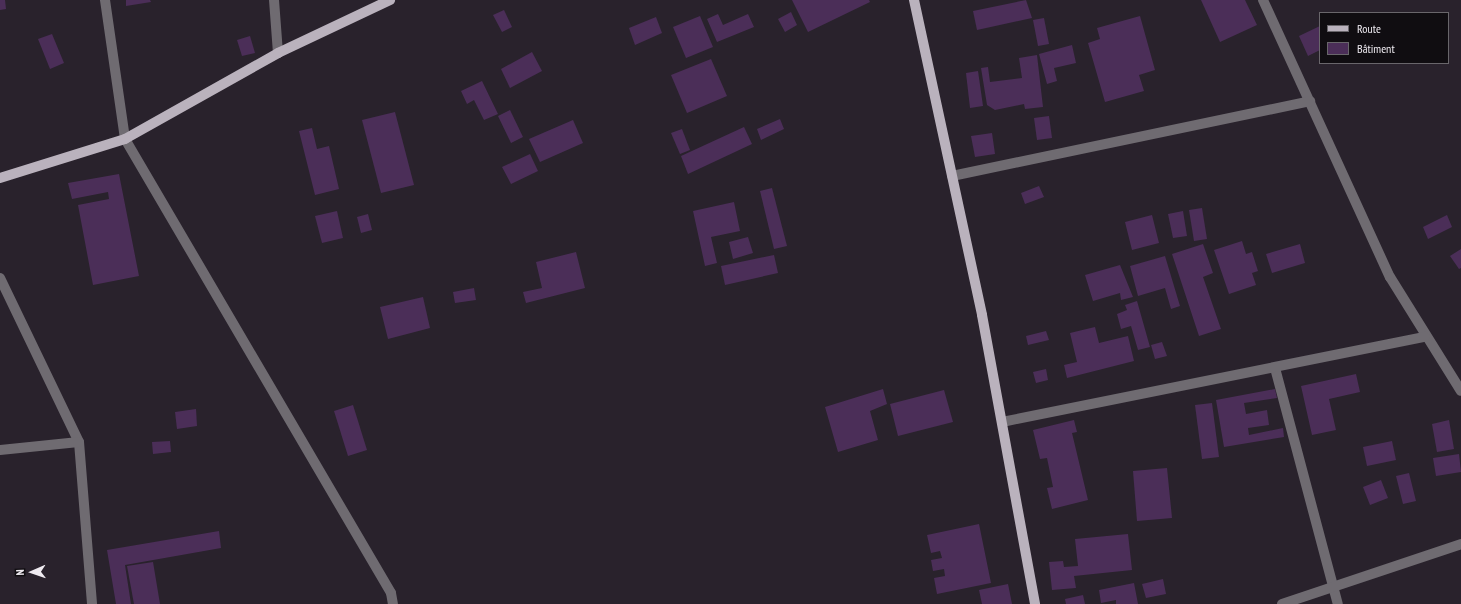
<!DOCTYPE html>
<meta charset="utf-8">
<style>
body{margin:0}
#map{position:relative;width:1461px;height:604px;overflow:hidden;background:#29222c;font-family:"PT Sans Narrow",sans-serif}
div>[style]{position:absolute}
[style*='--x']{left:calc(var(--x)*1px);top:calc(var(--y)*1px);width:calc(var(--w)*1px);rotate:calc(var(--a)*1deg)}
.building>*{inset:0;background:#4b2e58}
.minor>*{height:10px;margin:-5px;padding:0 5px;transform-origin:5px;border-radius:5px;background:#6f6b71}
.major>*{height:10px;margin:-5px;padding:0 5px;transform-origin:5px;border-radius:5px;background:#bab2bd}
span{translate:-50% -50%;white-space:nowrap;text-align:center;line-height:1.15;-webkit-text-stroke:3px #100d11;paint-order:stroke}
.legend{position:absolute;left:1319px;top:12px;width:130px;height:52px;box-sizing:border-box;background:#100d11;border:1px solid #69666b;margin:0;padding:5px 7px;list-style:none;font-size:12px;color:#efebf1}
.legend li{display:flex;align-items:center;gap:8px;height:20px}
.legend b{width:20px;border:1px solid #69666b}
.north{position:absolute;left:12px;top:552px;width:40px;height:40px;-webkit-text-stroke:3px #100d11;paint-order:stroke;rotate:268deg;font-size:11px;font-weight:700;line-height:16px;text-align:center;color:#efebf1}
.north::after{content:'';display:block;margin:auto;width:14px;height:18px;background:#efebf1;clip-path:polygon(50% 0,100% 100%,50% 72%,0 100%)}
</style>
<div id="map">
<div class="building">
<div style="clip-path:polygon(0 0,5px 0,6px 9px,0 10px)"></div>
<div style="clip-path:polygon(126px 0,150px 0,151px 2px,126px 6px)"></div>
<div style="clip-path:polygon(792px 0,869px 0,870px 2px,808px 32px)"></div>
<div style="clip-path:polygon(1026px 0,1032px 18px,977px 30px,973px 11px)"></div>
<div style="clip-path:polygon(1201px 0,1245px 0,1257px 25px,1220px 42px)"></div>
<div style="clip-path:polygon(504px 10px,512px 27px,502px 32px,493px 15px)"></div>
<div style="clip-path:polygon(791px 12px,797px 25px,785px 32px,778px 19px)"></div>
<div style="clip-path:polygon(718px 14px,723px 25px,748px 14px,754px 27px,717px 42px,707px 19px)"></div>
<div style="clip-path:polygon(700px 16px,713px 47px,686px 58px,673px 27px)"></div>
<div style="clip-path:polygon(1140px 16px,1155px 70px,1139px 75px,1144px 91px,1105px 102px,1088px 43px,1100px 39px,1097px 28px)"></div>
<div style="clip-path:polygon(656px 17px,662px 33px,635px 45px,629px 28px)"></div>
<div style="clip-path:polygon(1044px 18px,1049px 44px,1038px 46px,1033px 20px)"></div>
<div style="clip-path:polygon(1320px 26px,1320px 50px,1308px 56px,1299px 36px)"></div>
<div style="clip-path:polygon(52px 34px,64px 63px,50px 69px,38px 39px)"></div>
<div style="clip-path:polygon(250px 36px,255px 53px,242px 56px,237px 40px)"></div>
<div style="clip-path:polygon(1072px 45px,1076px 63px,1054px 68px,1057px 81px,1047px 84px,1039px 54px)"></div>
<div style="clip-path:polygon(532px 52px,542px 71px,510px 88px,501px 69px)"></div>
<div style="clip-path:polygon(1037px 55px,1043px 107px,1025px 109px,1024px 104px,995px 110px,987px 105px,981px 68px,988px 67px,990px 82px,1022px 78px,1019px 58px)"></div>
<div style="clip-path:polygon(711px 59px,727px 96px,687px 113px,671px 75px)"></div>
<div style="clip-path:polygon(978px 71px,983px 106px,970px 108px,966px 73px)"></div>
<div style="clip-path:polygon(482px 81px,498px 114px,484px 120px,474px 100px,467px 104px,461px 91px)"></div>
<div style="clip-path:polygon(510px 110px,523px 137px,511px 143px,498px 116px)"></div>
<div style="clip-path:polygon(395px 112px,414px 185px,381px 193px,362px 120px)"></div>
<div style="clip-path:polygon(1049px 116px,1052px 138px,1037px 140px,1034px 118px)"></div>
<div style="clip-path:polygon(780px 119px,784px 129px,761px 140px,757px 129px)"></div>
<div style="clip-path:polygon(573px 120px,583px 143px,540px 162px,529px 139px)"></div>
<div style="clip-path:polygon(744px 127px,752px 144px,688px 174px,681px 156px)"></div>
<div style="clip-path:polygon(312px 128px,317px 149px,329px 146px,339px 189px,315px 195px,299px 131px)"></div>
<div style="clip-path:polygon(682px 129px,690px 150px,680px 154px,671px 133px)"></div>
<div style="clip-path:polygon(992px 133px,995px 154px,975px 157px,971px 136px)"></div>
<div style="clip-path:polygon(530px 154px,538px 171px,511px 184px,502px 167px)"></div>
<div style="clip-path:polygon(119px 174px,139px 276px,93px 285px,78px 205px,109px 199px,108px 192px,72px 199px,68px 183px)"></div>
<div style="clip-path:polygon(1039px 186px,1044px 197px,1025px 204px,1021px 193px)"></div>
<div style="clip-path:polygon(772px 188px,787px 246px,774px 249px,760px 191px)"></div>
<div style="clip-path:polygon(734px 202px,740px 231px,711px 237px,717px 263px,705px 266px,693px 211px)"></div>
<div style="clip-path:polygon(1202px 208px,1207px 239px,1194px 241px,1189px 210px)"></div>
<div style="clip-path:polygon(337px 211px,343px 238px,322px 243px,315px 216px)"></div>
<div style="clip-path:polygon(1183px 211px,1187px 236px,1173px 238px,1168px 214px)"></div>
<div style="clip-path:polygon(368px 214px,372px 230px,361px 233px,357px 217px)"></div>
<div style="clip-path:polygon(1152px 215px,1159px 243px,1132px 250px,1125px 222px)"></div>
<div style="clip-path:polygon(1447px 215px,1452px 227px,1428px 239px,1423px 227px)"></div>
<div style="clip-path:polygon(748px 237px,753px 253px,733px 259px,729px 242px)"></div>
<div style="clip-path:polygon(1242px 241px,1246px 254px,1252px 252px,1258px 271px,1252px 273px,1256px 285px,1229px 294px,1214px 250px)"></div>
<div style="clip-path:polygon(1203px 244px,1213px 273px,1203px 277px,1221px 329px,1199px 336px,1172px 254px)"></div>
<div style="clip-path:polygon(1300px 244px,1305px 263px,1272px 273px,1266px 254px)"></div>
<div style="clip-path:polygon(1461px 249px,1461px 268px,1459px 269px,1450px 256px)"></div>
<div style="clip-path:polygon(576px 252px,585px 288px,526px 303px,523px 292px,542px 288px,536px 262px)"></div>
<div style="clip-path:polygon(774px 255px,778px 273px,725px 285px,721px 266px)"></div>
<div style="clip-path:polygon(1165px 256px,1180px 306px,1171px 309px,1165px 288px,1138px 296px,1130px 266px)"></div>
<div style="clip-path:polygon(1120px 265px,1133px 297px,1121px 300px,1120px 293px,1093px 301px,1085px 275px)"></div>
<div style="clip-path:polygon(474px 288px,476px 300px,455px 303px,453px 292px)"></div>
<div style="clip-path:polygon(423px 297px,430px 328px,388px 339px,380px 307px)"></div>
<div style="clip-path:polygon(1137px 301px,1150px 347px,1138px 350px,1131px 326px,1121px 329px,1117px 314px,1127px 310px,1125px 305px)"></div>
<div style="clip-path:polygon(1095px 327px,1099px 343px,1128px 336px,1134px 361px,1067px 378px,1064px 365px,1077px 362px,1070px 333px)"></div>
<div style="clip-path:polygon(1046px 331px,1049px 340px,1028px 345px,1026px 336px)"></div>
<div style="clip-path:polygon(1162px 342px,1167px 356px,1155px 359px,1151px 345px)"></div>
<div style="clip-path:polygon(1046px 369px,1048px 380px,1036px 383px,1033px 372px)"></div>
<div style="clip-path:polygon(1356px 374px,1360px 392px,1329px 399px,1336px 430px,1312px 435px,1301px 386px)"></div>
<div style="clip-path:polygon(883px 389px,887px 404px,870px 411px,878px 440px,838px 452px,825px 407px)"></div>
<div style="clip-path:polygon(1275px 389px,1277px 398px,1244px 403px,1246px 414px,1267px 410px,1269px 425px,1248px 428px,1249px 435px,1283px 428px,1284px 437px,1224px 447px,1216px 400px)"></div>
<div style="clip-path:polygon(944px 390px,953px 422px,898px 436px,890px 404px)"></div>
<div style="clip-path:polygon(1212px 403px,1219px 457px,1202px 459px,1195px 405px)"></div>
<div style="clip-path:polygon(353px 405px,367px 450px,348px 456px,334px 411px)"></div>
<div style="clip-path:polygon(196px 409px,197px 426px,177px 429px,175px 412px)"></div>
<div style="clip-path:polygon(1074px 420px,1077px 432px,1072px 433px,1088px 500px,1052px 509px,1047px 488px,1053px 487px,1047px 458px,1040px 459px,1033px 430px)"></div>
<div style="clip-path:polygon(1449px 420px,1454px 449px,1437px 452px,1432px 424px)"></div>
<div style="clip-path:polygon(170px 441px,171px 452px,153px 454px,152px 442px)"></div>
<div style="clip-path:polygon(1392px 441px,1396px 460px,1367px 466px,1363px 447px)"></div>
<div style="clip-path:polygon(1459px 454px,1461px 472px,1436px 476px,1433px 458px)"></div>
<div style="clip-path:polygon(1167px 468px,1172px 518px,1137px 521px,1133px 471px)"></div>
<div style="clip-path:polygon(1409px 473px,1416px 501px,1403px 504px,1396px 476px)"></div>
<div style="clip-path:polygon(1381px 480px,1388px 498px,1370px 505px,1363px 487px)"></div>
<div style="clip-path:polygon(979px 524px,991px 583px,937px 594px,934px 578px,945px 576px,944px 569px,933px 571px,931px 560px,942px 558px,940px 551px,931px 553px,927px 535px)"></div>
<div style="clip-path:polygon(219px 531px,221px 548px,125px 565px,131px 604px,116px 604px,107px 550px)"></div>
<div style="clip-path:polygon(1128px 534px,1132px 570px,1074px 576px,1076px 588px,1052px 590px,1049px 562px,1063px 561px,1064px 567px,1078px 566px,1075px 539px)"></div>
<div style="clip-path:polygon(153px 562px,160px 604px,134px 604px,127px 566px)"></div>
<div style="clip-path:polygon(1163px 579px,1166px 594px,1146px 598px,1142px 584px)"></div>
<div style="clip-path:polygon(1134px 583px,1138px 604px,1116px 604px,1116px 600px,1101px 603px,1099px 590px)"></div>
<div style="clip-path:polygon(1008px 584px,1012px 604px,982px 604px,979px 590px)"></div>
<div style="clip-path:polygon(1083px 595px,1085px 604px,1066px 604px,1065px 599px)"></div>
</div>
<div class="minor">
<div style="--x:105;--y:0;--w:140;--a:81.8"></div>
<div style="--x:125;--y:139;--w:526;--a:59.63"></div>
<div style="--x:391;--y:593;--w:11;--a:80"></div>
<div style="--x:274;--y:0;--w:53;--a:85.7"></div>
<div style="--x:1263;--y:0;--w:305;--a:65.4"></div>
<div style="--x:1390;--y:277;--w:134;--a:58.1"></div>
<div style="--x:952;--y:176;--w:366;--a:-11.8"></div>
<div style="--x:0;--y:278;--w:182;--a:64.3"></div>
<div style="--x:79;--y:442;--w:163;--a:85.4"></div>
<div style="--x:1275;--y:368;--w:244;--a:75.1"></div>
<div style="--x:1002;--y:422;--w:431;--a:-11.4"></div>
<div style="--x:0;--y:450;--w:79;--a:-5.8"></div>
<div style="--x:1282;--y:604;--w:189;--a:-18.5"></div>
</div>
<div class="major">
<div style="--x:914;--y:0;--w:322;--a:77.8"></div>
<div style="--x:982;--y:315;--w:294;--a:79.6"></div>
<div style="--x:0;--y:178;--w:131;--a:-17.3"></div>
<div style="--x:125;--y:139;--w:176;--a:-29.3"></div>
<div style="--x:278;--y:53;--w:124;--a:-25.3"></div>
</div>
<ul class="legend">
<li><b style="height:5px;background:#bab2bd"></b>Route</li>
<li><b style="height:11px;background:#4b2e58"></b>Bâtiment</li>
</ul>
<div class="north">N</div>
</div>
